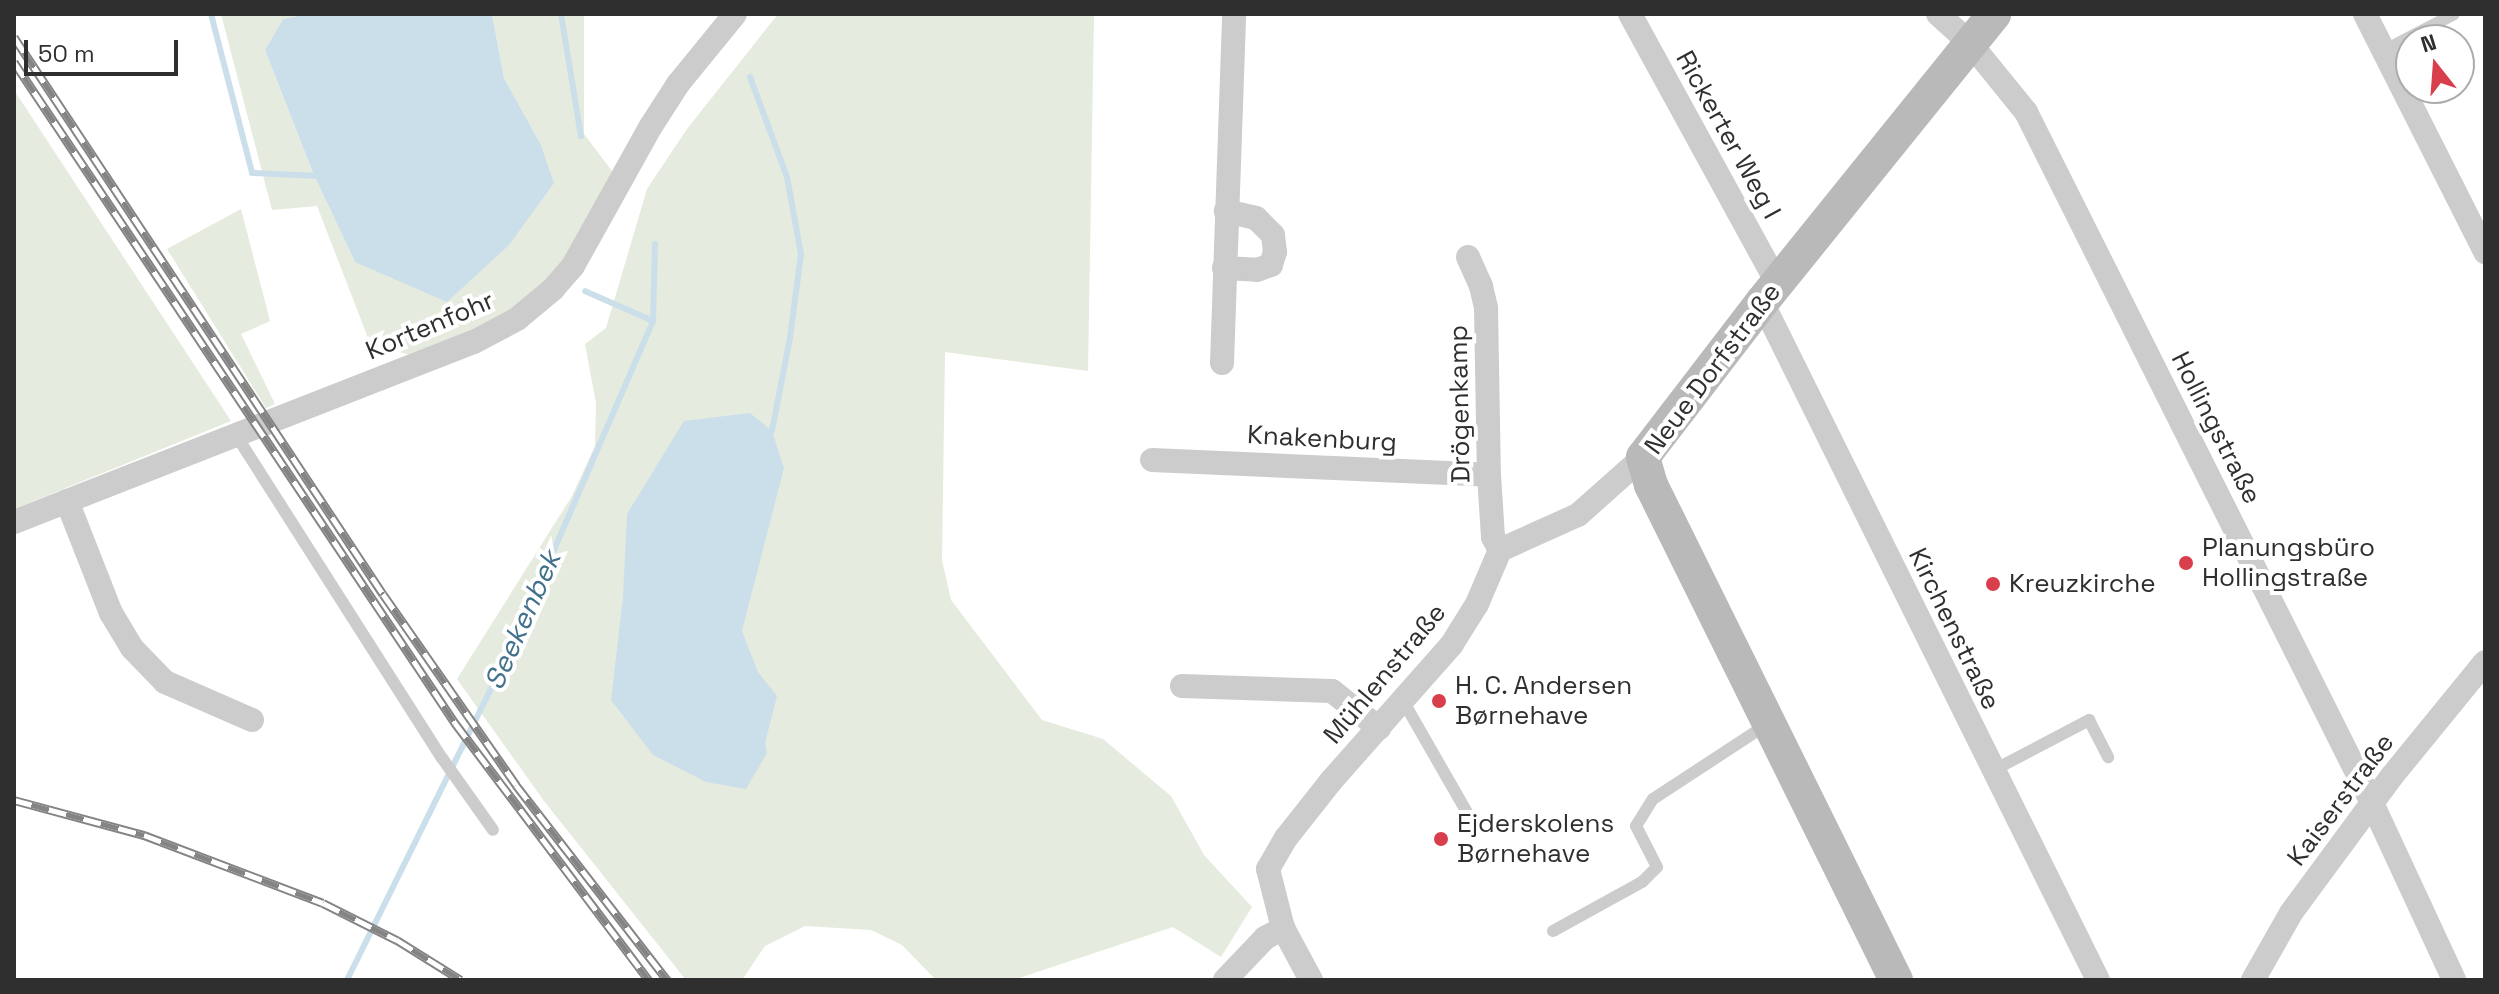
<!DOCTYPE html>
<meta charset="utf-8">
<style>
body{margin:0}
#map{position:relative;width:2499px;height:994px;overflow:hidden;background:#fff;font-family:"Space Grotesk",sans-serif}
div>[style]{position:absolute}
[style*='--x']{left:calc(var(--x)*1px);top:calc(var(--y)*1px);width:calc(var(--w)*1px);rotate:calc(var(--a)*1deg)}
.green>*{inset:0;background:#e5ebde}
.water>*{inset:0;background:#cbdfea}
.stream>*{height:6px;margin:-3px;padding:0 3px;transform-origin:3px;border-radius:3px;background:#cbdfea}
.lane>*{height:12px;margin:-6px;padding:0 6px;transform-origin:6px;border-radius:6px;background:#ccc}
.street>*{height:24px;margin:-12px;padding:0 12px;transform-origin:12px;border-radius:12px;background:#ccc}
.secondary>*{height:34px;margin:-17px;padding:0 17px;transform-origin:17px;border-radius:17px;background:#b9b9b9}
.rail>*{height:9px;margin-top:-4.5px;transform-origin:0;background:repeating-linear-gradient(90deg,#fff 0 18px,#848484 0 36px);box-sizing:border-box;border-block:2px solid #848484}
.dots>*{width:22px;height:22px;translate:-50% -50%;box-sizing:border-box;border:4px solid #fff;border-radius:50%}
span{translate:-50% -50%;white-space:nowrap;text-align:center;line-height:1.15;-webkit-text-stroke:8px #fff;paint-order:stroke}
.street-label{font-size:26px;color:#2f2f2f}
.poi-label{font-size:26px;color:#2f2f2f}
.left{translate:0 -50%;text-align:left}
.water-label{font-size:28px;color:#42718c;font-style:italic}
.frame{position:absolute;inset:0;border:16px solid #2f2f2f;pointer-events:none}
.north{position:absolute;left:2395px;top:24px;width:80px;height:80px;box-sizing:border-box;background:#fff;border:2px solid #acacac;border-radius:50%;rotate:343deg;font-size:22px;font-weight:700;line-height:32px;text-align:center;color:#2f2f2f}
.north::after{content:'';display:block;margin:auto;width:28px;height:36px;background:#d93e4c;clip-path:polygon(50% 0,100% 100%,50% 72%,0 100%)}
.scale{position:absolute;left:24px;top:40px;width:154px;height:36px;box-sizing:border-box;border:4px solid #2f2f2f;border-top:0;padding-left:10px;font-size:24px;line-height:28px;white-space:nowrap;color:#2f2f2f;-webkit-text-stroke:6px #fff;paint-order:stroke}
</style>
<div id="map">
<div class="green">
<div style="clip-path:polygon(221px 14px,308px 14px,283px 19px,265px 50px,313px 173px,355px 262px,540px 143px,504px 78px,492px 14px,584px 14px,584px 134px,612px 171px,568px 260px,515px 310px,416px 357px,370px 343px,317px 206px,272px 210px)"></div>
<div style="clip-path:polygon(778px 14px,1094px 14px,1088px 371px,945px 352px,942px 560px,951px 600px,1042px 720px,1103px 739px,1171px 796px,1204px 855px,1252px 907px,1221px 957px,1173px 927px,1013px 980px,936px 980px,902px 945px,871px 930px,805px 926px,765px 946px,742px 980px,686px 980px,544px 801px,457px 679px,572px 496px,595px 446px,596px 403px,585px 344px,606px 328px,647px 189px,687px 129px)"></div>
<div style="clip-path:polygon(14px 90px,231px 421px,14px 509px)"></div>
<div style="clip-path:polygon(241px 209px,270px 321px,241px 334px,275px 404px,266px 408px,167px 249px)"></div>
</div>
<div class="water">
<div style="clip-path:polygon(308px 14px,492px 14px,504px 78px,540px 143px,554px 183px,509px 245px,447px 302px,355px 262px,313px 173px,265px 50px,283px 19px)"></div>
<div style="clip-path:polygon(750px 413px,772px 431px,784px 468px,742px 631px,758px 672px,777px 696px,765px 743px,767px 753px,746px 789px,706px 782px,653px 755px,611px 700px,623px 597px,627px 514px,684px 421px)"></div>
</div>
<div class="stream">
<div style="--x:211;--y:14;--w:164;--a:75.5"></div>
<div style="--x:252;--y:173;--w:68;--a:2.5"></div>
<div style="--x:561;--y:14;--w:124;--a:80.7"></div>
<div style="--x:750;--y:77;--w:107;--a:69.7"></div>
<div style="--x:787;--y:177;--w:78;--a:79.7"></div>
<div style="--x:801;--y:254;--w:85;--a:97.5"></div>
<div style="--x:790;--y:338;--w:95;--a:101"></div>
<div style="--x:653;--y:321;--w:77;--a:-88.5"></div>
<div style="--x:347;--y:980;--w:379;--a:-63.7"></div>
<div style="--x:515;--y:640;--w:348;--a:-66.6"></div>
<div style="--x:653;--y:321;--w:74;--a:-156.2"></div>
</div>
<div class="lane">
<div style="--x:2383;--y:51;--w:80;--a:-27.5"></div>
<div style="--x:236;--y:435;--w:383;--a:57.5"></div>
<div style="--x:442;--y:758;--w:88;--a:54.7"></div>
<div style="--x:1402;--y:699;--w:143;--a:60.2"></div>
<div style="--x:1992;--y:771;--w:110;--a:-27.7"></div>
<div style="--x:2089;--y:720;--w:42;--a:62.8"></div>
<div style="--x:1553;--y:931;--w:102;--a:-28.8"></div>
<div style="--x:1642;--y:882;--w:21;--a:-45"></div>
<div style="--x:1657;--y:867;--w:46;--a:-117.1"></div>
<div style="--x:1636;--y:826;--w:32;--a:-58"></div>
<div style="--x:1653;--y:799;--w:135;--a:-33.2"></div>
</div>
<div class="street">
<div style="--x:1630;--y:14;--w:306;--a:61.3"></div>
<div style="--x:1938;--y:14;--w:43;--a:42.2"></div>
<div style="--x:1970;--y:43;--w:89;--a:50.9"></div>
<div style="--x:2026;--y:112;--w:773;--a:63.4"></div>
<div style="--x:2372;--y:803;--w:195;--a:65.1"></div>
<div style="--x:2365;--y:14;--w:267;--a:63.2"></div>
<div style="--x:1468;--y:257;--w:32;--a:66"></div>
<div style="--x:1481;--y:286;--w:23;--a:77"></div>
<div style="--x:1486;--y:308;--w:167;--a:89"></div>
<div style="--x:1489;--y:475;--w:62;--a:86.3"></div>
<div style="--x:1493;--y:537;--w:15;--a:62"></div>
<div style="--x:1224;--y:268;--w:33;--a:3"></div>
<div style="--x:1257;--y:270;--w:15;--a:-20"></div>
<div style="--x:1271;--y:265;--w:14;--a:-73"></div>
<div style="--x:1275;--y:252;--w:17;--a:-97"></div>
<div style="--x:1273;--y:235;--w:24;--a:-135"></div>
<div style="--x:1256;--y:218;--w:31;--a:-167"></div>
<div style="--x:1762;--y:302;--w:757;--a:63.64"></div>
<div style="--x:1222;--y:363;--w:349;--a:-88"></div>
<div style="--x:1152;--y:460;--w:337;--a:2.5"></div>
<div style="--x:67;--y:501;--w:120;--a:68.6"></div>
<div style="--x:111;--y:613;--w:41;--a:59"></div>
<div style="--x:132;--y:648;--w:47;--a:45.9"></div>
<div style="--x:165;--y:682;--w:95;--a:23.6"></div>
<div style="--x:14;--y:522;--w:494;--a:-21.4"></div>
<div style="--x:474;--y:342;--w:49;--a:-28.1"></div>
<div style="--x:517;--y:319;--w:47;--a:-39.8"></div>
<div style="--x:553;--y:289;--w:30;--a:-49"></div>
<div style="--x:573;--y:266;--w:160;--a:-60.9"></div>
<div style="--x:651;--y:126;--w:50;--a:-57.3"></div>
<div style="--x:678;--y:84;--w:90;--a:-50.8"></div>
<div style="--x:1182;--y:686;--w:150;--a:1.9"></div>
<div style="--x:1332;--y:691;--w:60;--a:38.2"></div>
<div style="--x:1225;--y:980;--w:58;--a:-46.4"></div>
<div style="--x:1265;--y:938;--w:21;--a:-29"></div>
<div style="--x:1311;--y:980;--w:59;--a:-118.3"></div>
<div style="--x:1283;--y:928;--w:61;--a:-104.3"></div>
<div style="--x:1268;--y:869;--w:36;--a:-60"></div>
<div style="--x:1286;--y:838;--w:73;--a:-51.7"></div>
<div style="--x:1331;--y:781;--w:183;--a:-48.5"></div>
<div style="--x:1452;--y:644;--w:47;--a:-58"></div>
<div style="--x:1477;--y:604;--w:59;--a:-66.9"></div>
<div style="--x:1500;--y:550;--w:85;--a:-24.2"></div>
<div style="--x:1578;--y:515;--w:87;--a:-41.7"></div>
<div style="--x:2253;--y:980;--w:77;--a:-60.4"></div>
<div style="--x:2291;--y:913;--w:170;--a:-53.6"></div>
<div style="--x:2392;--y:776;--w:147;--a:-50.8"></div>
</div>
<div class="secondary">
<div style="--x:1896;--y:980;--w:552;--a:-116.33"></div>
<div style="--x:1651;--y:485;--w:29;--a:-106"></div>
<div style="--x:1643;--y:457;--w:195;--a:-52.5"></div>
<div style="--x:1762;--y:302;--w:370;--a:-51.1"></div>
</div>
<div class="rail">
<div style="--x:14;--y:37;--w:668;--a:56.48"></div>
<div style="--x:383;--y:594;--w:233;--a:55.1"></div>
<div style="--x:516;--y:785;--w:247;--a:52.2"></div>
<div style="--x:14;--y:62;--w:795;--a:56.29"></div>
<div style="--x:455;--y:723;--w:322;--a:53"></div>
<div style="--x:14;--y:800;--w:135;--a:15.1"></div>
<div style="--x:144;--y:835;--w:191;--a:20.8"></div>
<div style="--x:323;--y:903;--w:83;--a:26.6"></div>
<div style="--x:397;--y:940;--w:75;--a:32"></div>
</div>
<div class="dots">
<div style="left:2186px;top:563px;background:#d93e4c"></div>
<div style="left:1993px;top:584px;background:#d93e4c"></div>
<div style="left:1439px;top:701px;background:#d93e4c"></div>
<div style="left:1441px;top:839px;background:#d93e4c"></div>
</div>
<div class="street-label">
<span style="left:1728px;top:135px;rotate:61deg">Rickerter Weg I</span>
<span style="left:430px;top:326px;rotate:-23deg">Kortenfohr</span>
<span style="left:1713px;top:369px;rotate:-53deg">Neue Dorfstraße</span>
<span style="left:1460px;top:404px;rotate:-91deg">Drögenkamp</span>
<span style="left:2216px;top:428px;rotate:63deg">Hollingstraße</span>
<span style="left:1322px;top:439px;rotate:3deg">Knakenburg</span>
<span style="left:1954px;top:629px;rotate:64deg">Kirchenstraße</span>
<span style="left:1385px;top:674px;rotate:-50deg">Mühlenstraße</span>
<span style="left:2341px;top:800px;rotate:-53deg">Kaiserstraße</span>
</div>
<div class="poi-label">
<span class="left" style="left:2202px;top:563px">Planungsbüro<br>Hollingstraße</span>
<span class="left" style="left:2009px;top:584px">Kreuzkirche</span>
<span class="left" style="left:1455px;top:701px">H. C. Andersen<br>Børnehave</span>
<span class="left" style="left:1457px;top:839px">Ejderskolens<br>Børnehave</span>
</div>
<div class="water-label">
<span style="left:522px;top:620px;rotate:-66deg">Seekenbek</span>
</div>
<div class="frame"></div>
<div class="north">N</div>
<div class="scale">50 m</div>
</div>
